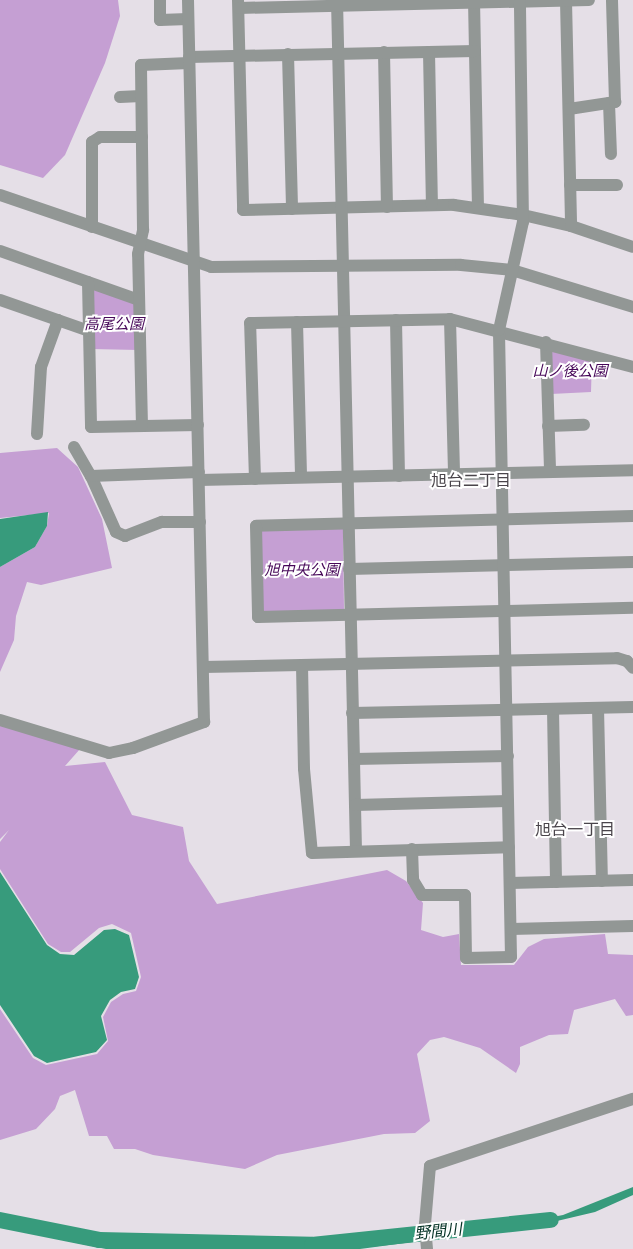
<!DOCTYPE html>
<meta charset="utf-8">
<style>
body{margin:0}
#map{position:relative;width:633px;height:1249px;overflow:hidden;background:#e5dfe7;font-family:"Times New Roman","Noto Sans JP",serif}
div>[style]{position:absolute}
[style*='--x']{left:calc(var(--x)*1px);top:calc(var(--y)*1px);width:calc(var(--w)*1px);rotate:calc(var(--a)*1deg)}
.green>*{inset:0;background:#c59fd3}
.water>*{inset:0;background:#379b7c}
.river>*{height:16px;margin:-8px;padding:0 8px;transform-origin:8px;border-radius:8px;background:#379b7c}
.minor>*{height:12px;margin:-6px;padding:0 6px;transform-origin:6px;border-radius:6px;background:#929795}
span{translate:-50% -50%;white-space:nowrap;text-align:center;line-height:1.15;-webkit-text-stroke:4px #fff;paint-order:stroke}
.park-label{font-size:15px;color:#460758;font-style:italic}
.neighbourhood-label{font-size:16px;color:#4a454b}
.water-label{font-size:16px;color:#043225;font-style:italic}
</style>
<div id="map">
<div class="green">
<div style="clip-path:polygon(0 0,118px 0,120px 16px,105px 63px,65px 155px,43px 178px,0 165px)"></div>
<div style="clip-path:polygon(89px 283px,136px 301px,138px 350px,91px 349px)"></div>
<div style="clip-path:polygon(549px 346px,592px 358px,591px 392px,551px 394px)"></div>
<div style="clip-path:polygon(57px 448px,78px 467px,102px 519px,112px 568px,41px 585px,27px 582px,16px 616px,14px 640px,0 672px,0 567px,35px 547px,47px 526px,49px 513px,0 518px,0 453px)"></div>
<div style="clip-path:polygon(260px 529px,343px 529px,344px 611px,261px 612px)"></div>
<div style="clip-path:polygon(0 723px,80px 749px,65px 766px,105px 762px,132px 815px,183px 827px,189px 861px,217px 904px,387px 870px,406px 881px,423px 903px,421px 930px,443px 937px,459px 934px,461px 965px,514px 965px,528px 947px,544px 939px,605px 934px,608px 954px,633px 955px,633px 1015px,626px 1016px,615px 999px,574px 1010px,568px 1034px,549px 1035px,520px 1047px,520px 1064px,516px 1073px,480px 1048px,444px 1037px,430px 1040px,417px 1054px,430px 1121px,415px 1133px,384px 1134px,277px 1155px,245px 1169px,153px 1155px,135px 1149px,114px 1149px,107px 1136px,89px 1136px,75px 1090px,60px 1096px,55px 1109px,36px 1129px,0 1140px,0 1009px,33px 1058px,46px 1065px,97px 1054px,108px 1041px,103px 1017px,111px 1002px,123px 994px,136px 991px,141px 977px,131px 933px,112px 924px,99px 928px,70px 952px,61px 952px,48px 944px,0 869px,0 842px,9px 830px,0 839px)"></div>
</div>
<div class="water">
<div style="clip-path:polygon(48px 512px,47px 526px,35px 547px,0 567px,0 519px)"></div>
<div style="clip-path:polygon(0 872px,47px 945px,60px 954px,74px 955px,104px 930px,115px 929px,129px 935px,139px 977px,135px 989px,121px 992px,110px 1000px,101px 1016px,107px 1040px,96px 1052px,47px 1063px,34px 1056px,0 1005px)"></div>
<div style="clip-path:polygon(633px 1187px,633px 1195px,595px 1212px,540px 1225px,360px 1249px,293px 1249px,517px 1224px,563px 1215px)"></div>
<div style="clip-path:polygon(0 1222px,100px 1242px,229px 1249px,106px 1249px,0 1227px)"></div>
</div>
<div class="river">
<div style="--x:0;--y:1220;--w:101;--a:11.4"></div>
<div style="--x:99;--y:1240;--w:213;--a:1.3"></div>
<div style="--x:312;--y:1245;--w:240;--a:-6"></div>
</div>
<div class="minor">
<div style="--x:160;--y:0;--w:20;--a:90"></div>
<div style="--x:160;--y:20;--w:28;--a:-2"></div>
<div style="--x:238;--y:0;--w:210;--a:88.6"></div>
<div style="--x:243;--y:210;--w:211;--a:-1.4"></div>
<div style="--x:454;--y:205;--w:70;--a:8.2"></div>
<div style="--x:523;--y:215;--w:49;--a:12.9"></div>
<div style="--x:571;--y:226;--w:65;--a:18.7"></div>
<div style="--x:337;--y:0;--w:851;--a:88.72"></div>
<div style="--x:474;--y:0;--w:208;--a:88.9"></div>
<div style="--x:566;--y:1;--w:225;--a:88.7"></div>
<div style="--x:239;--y:8;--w:350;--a:-1.3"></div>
<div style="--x:384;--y:52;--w:155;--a:88.9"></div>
<div style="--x:429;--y:52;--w:153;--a:88.9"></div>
<div style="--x:288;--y:54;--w:155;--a:88.5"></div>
<div style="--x:189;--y:57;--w:286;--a:-1.2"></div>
<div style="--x:120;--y:97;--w:21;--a:-3"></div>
<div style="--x:609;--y:103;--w:51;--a:87.8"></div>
<div style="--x:569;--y:109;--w:47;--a:-8.7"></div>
<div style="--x:615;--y:102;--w:102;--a:-91.7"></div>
<div style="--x:570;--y:185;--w:47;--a:0"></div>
<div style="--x:0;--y:195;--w:223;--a:18.8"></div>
<div style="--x:211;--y:267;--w:250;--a:-0.5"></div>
<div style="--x:461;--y:265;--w:51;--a:5.6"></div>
<div style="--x:512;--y:270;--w:127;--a:17"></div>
<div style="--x:92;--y:227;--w:85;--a:-90"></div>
<div style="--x:92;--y:142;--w:9;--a:-32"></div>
<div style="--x:100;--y:137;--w:42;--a:0"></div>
<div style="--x:0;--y:251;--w:147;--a:19.4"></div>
<div style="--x:88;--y:282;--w:145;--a:88.8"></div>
<div style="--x:91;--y:427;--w:107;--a:-1.1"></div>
<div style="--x:0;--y:300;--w:94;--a:19.2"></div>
<div style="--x:450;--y:319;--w:155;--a:88.5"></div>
<div style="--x:396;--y:320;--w:156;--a:88.9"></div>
<div style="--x:297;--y:322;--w:155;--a:88.5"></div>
<div style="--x:546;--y:342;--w:130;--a:88.2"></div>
<div style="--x:142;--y:426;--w:172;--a:-91.3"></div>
<div style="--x:138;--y:254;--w:25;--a:-78"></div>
<div style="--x:143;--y:230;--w:165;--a:-90.7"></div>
<div style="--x:141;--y:65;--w:48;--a:-2.4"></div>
<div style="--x:548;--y:426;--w:36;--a:-2"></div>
<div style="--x:37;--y:434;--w:67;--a:-86.6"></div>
<div style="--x:41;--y:367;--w:50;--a:-70.1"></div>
<div style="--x:74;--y:447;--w:34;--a:60"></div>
<div style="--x:91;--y:476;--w:61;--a:65.9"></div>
<div style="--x:116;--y:532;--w:10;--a:24"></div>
<div style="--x:125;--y:536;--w:40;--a:-21"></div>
<div style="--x:162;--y:522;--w:38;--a:0"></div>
<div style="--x:91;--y:476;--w:108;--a:-2.1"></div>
<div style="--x:255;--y:479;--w:156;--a:-91.8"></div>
<div style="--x:250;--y:323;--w:200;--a:-1.1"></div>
<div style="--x:450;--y:319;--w:189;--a:14.7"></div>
<div style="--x:199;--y:480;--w:434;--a:-1.3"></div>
<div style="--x:633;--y:516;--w:377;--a:178.5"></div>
<div style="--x:256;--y:526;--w:91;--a:88.7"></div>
<div style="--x:258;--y:617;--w:375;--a:-1.4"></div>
<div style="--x:349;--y:569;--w:284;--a:-1.4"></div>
<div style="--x:302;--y:665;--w:104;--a:88.9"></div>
<div style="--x:304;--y:769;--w:84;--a:84.6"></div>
<div style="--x:312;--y:853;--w:197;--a:-1.7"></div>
<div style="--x:203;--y:667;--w:414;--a:-1.2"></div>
<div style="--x:617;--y:658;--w:10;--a:17"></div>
<div style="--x:627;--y:661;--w:9;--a:49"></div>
<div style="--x:598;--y:708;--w:173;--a:88.7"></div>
<div style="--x:553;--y:709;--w:173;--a:89"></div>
<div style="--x:352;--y:713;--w:281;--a:-1.2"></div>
<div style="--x:0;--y:720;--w:114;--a:16.8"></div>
<div style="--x:109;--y:753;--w:25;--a:-12"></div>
<div style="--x:133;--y:748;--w:76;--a:-20.1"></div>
<div style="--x:204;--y:722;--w:722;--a:-91.27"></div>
<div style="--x:354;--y:759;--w:154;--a:-1.1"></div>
<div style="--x:355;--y:805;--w:153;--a:-1.5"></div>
<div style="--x:412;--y:849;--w:31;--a:88"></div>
<div style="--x:413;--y:880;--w:17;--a:59"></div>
<div style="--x:422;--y:895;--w:43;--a:0"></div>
<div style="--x:465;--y:895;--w:63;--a:89.1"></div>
<div style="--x:466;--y:958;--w:45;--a:-1.3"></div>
<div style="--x:511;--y:957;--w:627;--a:-91.1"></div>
<div style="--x:499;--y:330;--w:111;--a:-77.5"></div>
<div style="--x:523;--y:222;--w:219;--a:-90.8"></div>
<div style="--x:510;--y:883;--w:123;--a:-1.4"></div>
<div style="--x:511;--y:929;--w:122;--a:-1.4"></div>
<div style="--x:427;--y:1249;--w:25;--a:-95"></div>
<div style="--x:425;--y:1224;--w:58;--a:-85.1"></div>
<div style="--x:430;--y:1166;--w:214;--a:-18.3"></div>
</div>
<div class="park-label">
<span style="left:114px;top:325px">高尾公園</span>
<span style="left:570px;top:372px">山ノ後公園</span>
<span style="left:302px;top:571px">旭中央公園</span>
</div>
<div class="neighbourhood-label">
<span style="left:471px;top:481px">旭台二丁目</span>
<span style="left:575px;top:830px">旭台一丁目</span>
</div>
<div class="water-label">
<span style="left:438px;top:1232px;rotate:-6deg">野間川</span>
</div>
</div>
